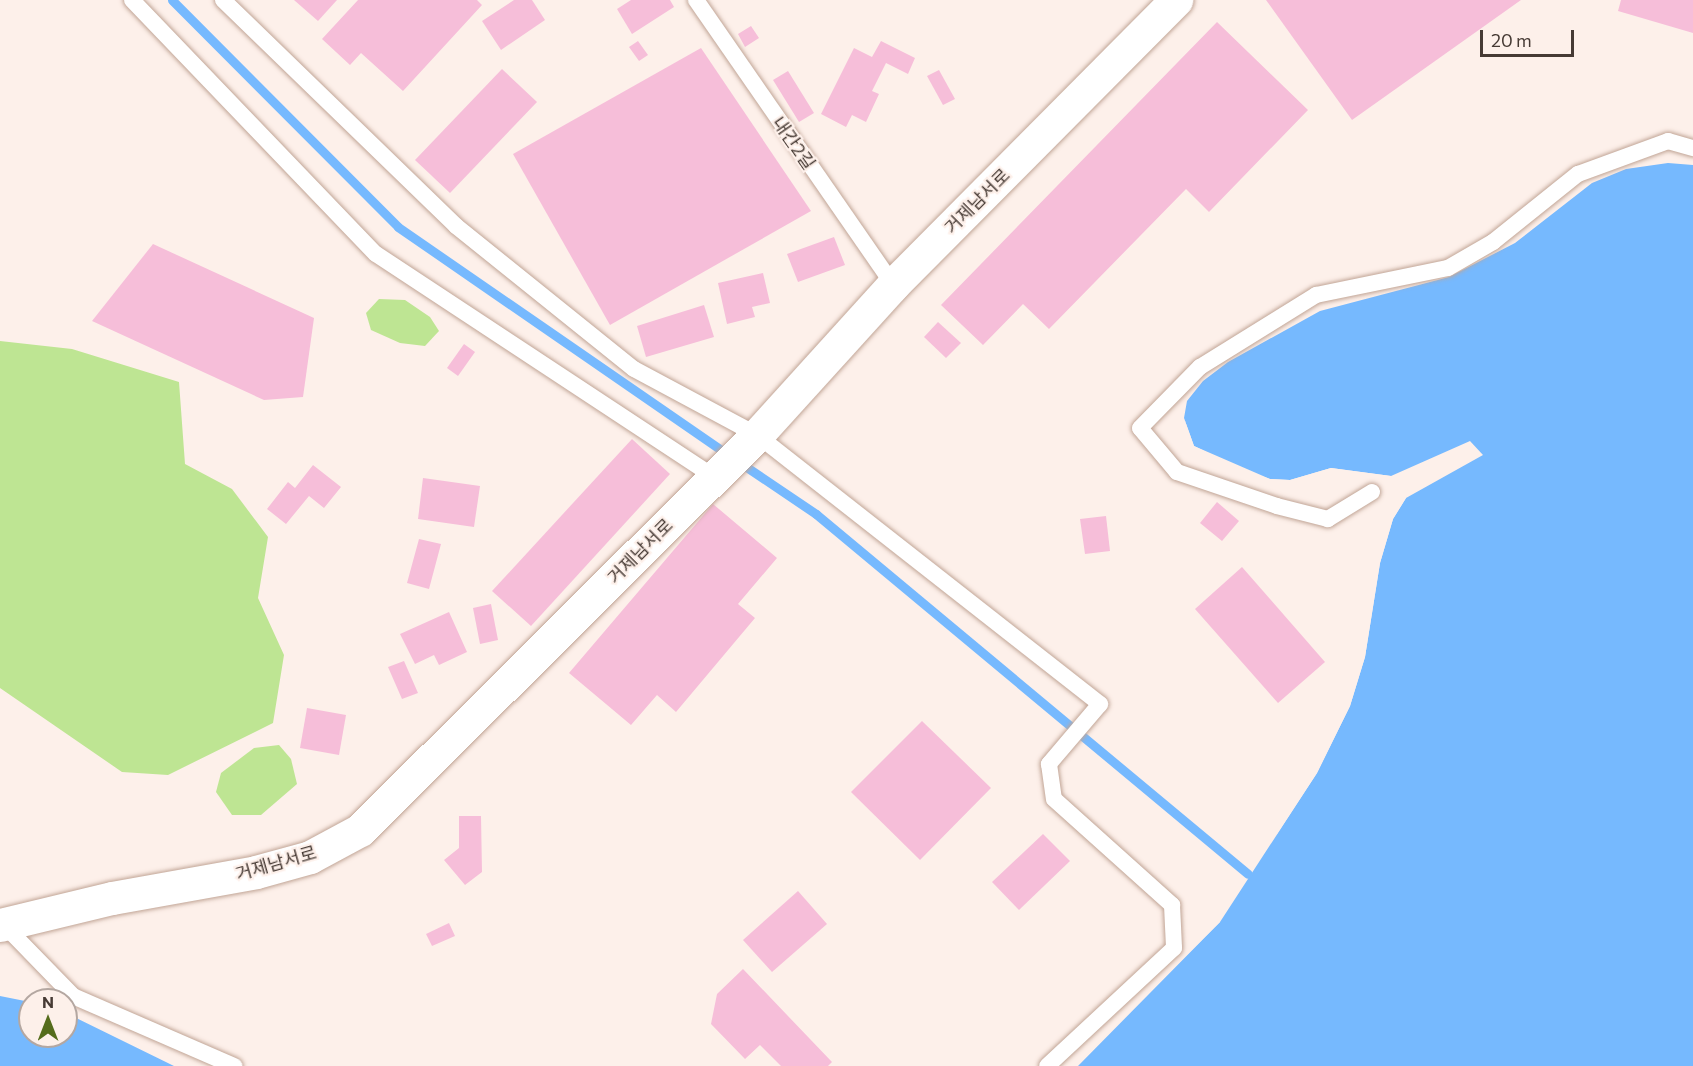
<!DOCTYPE html>
<meta charset="utf-8">
<style>
body{margin:0}
#map{position:relative;width:1693px;height:1066px;overflow:hidden;background:#fdf0ea;font-family:Commissioner,"Noto Sans KR",sans-serif}
div>[style]{position:absolute}
[style*='--x']{left:calc(var(--x)*1px);top:calc(var(--y)*1px);width:calc(var(--w)*1px);rotate:calc(var(--a)*1deg)}
.green>*{inset:0;background:#bee593}
.water>*{inset:0;background:#76b9fe}
.pier>*{inset:0;background:#fdf0ea}
.stream>*{height:9px;margin:-4.5px;padding:0 4.5px;transform-origin:4.5px;border-radius:4.5px;background:#76b9fe}
.building>*{inset:0;background:#f6bed9}
.roads{filter:drop-shadow(0 0 2px #c1a596) drop-shadow(0 0 2px #c1a596)}
.lane>*{height:16px;margin:-8px;padding:0 8px;transform-origin:8px;border-radius:8px;background:#fff}
.secondary>*{height:33px;margin:-16.5px;padding:0 16.5px;transform-origin:16.5px;border-radius:16.5px;background:#fff}
span{translate:-50% -50%;white-space:nowrap;text-align:center;line-height:1.15;-webkit-text-stroke:4.5px #fdf0ea;paint-order:stroke}
.street-label{font-size:18px;color:#463a34}
.north{position:absolute;left:18px;top:988px;width:60px;height:60px;box-sizing:border-box;background:#fdf0ea;border:2px solid #b4a7a1;border-radius:50%;rotate:0deg;font-size:16px;font-weight:700;line-height:24px;text-align:center;color:#463a34}
.north::after{content:'';display:block;margin:auto;width:21px;height:27px;background:#556c1c;clip-path:polygon(50% 0,100% 100%,50% 72%,0 100%)}
.scale{position:absolute;left:1480px;top:30px;width:94px;height:27px;box-sizing:border-box;border:3px solid #463a34;border-top:0;padding-left:8px;font-size:18px;line-height:21px;white-space:nowrap;color:#463a34;-webkit-text-stroke:4px #fdf0ea;paint-order:stroke}
</style>
<div id="map">
<div class="green">
<div style="clip-path:polygon(379px 299px,405px 300px,430px 317px,439px 331px,425px 346px,400px 343px,371px 330px,366px 313px)"></div>
<div style="clip-path:polygon(0 341px,72px 349px,179px 382px,185px 464px,232px 489px,268px 537px,258px 598px,284px 655px,273px 723px,168px 775px,122px 772px,0 688px)"></div>
<div style="clip-path:polygon(279px 745px,291px 759px,297px 784px,261px 815px,232px 815px,216px 792px,221px 773px,254px 748px)"></div>
</div>
<div class="water">
<div style="clip-path:polygon(1668px 163px,1693px 165px,1693px 1066px,1078px 1066px,1220px 922px,1317px 773px,1350px 706px,1365px 657px,1380px 563px,1393px 519px,1406px 498px,1391px 476px,1331px 468px,1290px 480px,1270px 479px,1241px 469px,1194px 446px,1184px 418px,1187px 401px,1203px 381px,1228px 362px,1320px 311px,1449px 277px,1515px 243px,1592px 183px,1626px 169px)"></div>
<div style="clip-path:polygon(0 996px,30px 1002px,30px 1036px,66px 1036px,66px 1013px,174px 1066px,0 1066px)"></div>
</div>
<div class="pier">
<div style="clip-path:polygon(1184px 418px,1194px 446px,1270px 479px,1290px 480px,1331px 468px,1391px 476px,1470px 441px,1483px 455px,1406px 498px,1393px 519px,1380px 563px,1365px 657px,1350px 706px,1317px 773px,1277px 834px,1275px 832px,1314px 771px,1347px 705px,1362px 656px,1377px 562px,1390px 518px,1403px 498px,1390px 479px,1351px 472px,1331px 471px,1290px 483px,1269px 482px,1240px 472px,1192px 448px)"></div>
<div style="clip-path:polygon(1218px 920px,1220px 922px,1075px 1066px,1076px 1064px)"></div>
</div>
<div class="stream">
<div style="--x:172;--y:0;--w:320;--a:45.1"></div>
<div style="--x:398;--y:227;--w:401;--a:34.6"></div>
<div style="--x:739;--y:462;--w:93;--a:34"></div>
<div style="--x:816;--y:514;--w:562;--a:39.81"></div>
</div>
<div class="building">
<div style="clip-path:polygon(294px 0,337px 0,318px 21px)"></div>
<div style="clip-path:polygon(358px 0,477px 0,482px 5px,403px 91px,361px 53px,350px 65px,322px 39px)"></div>
<div style="clip-path:polygon(514px 0,532px 0,545px 20px,501px 50px,482px 21px)"></div>
<div style="clip-path:polygon(631px 0,670px 0,674px 7px,632px 34px,617px 9px)"></div>
<div style="clip-path:polygon(1266px 0,1521px 0,1352px 120px)"></div>
<div style="clip-path:polygon(1621px 0,1693px 0,1693px 33px,1618px 11px)"></div>
<div style="clip-path:polygon(1217px 22px,1308px 110px,1209px 212px,1186px 189px,1049px 329px,1023px 304px,983px 345px,941px 305px)"></div>
<div style="clip-path:polygon(751px 26px,759px 38px,745px 47px,738px 34px)"></div>
<div style="clip-path:polygon(638px 41px,648px 55px,639px 61px,629px 47px)"></div>
<div style="clip-path:polygon(881px 41px,915px 58px,908px 74px,886px 63px,872px 91px,879px 94px,866px 122px,852px 115px,846px 127px,821px 114px,854px 48px,872px 57px)"></div>
<div style="clip-path:polygon(701px 48px,811px 211px,610px 325px,513px 154px)"></div>
<div style="clip-path:polygon(502px 69px,537px 102px,450px 193px,415px 160px)"></div>
<div style="clip-path:polygon(939px 70px,955px 99px,943px 105px,927px 76px)"></div>
<div style="clip-path:polygon(788px 71px,814px 113px,799px 122px,773px 80px)"></div>
<div style="clip-path:polygon(834px 237px,845px 265px,798px 282px,787px 254px)"></div>
<div style="clip-path:polygon(153px 244px,314px 318px,303px 397px,264px 400px,92px 321px)"></div>
<div style="clip-path:polygon(763px 273px,770px 303px,752px 307px,755px 317px,727px 324px,718px 283px)"></div>
<div style="clip-path:polygon(704px 305px,714px 337px,646px 357px,637px 326px)"></div>
<div style="clip-path:polygon(938px 322px,961px 343px,946px 358px,924px 337px)"></div>
<div style="clip-path:polygon(464px 344px,475px 352px,458px 376px,447px 368px)"></div>
<div style="clip-path:polygon(632px 439px,670px 474px,531px 626px,492px 591px)"></div>
<div style="clip-path:polygon(313px 465px,341px 487px,324px 508px,309px 496px,286px 524px,267px 509px,288px 482px,295px 488px)"></div>
<div style="clip-path:polygon(423px 478px,480px 486px,474px 527px,418px 519px)"></div>
<div style="clip-path:polygon(1217px 502px,1239px 521px,1222px 541px,1200px 523px)"></div>
<div style="clip-path:polygon(713px 504px,777px 558px,738px 604px,755px 618px,676px 712px,657px 695px,631px 725px,569px 673px)"></div>
<div style="clip-path:polygon(1106px 516px,1110px 551px,1085px 554px,1080px 519px)"></div>
<div style="clip-path:polygon(419px 539px,441px 544px,429px 589px,407px 583px)"></div>
<div style="clip-path:polygon(1242px 567px,1325px 662px,1278px 703px,1195px 609px)"></div>
<div style="clip-path:polygon(491px 604px,498px 640px,480px 644px,473px 608px)"></div>
<div style="clip-path:polygon(449px 612px,467px 652px,439px 665px,434px 655px,415px 664px,400px 634px)"></div>
<div style="clip-path:polygon(404px 661px,418px 693px,402px 699px,388px 667px)"></div>
<div style="clip-path:polygon(307px 708px,346px 715px,339px 755px,300px 748px)"></div>
<div style="clip-path:polygon(922px 721px,991px 788px,920px 860px,851px 792px)"></div>
<div style="clip-path:polygon(459px 816px,481px 816px,482px 872px,465px 885px,444px 860px,459px 848px)"></div>
<div style="clip-path:polygon(1043px 834px,1070px 861px,1019px 910px,992px 882px)"></div>
<div style="clip-path:polygon(798px 891px,827px 924px,772px 972px,743px 940px)"></div>
<div style="clip-path:polygon(449px 923px,455px 936px,432px 946px,426px 934px)"></div>
<div style="clip-path:polygon(743px 969px,832px 1062px,828px 1066px,781px 1066px,760px 1045px,745px 1059px,711px 1024px,717px 994px)"></div>
</div>
<div class="roads">
<div class="lane">
<div style="--x:132;--y:0;--w:352;--a:46.2"></div>
<div style="--x:376;--y:254;--w:405;--a:33.4"></div>
<div style="--x:223;--y:0;--w:325;--a:44.1"></div>
<div style="--x:456;--y:226;--w:228;--a:38.8"></div>
<div style="--x:634;--y:369;--w:140;--a:28.2"></div>
<div style="--x:757;--y:435;--w:436;--a:38.1"></div>
<div style="--x:1100;--y:704;--w:79;--a:130.4"></div>
<div style="--x:1049;--y:764;--w:35;--a:82"></div>
<div style="--x:1054;--y:799;--w:159;--a:41.9"></div>
<div style="--x:1172;--y:905;--w:43;--a:87.3"></div>
<div style="--x:1174;--y:948;--w:173;--a:137.1"></div>
<div style="--x:696;--y:0;--w:346;--a:55.3"></div>
<div style="--x:1372;--y:492;--w:52;--a:148.5"></div>
<div style="--x:1328;--y:519;--w:53;--a:-165.7"></div>
<div style="--x:1277;--y:506;--w:106;--a:-161.2"></div>
<div style="--x:1177;--y:472;--w:57;--a:-130.1"></div>
<div style="--x:1140;--y:428;--w:86;--a:-45.5"></div>
<div style="--x:1200;--y:367;--w:137;--a:-31.8"></div>
<div style="--x:1316;--y:295;--w:135;--a:-11.6"></div>
<div style="--x:1448;--y:268;--w:52;--a:-30"></div>
<div style="--x:1493;--y:242;--w:109;--a:-38.7"></div>
<div style="--x:1578;--y:174;--w:96;--a:-20.1"></div>
<div style="--x:1668;--y:141;--w:26;--a:16"></div>
<div style="--x:3;--y:924;--w:100;--a:45.8"></div>
<div style="--x:73;--y:996;--w:176;--a:23.5"></div>
</div>
<div class="secondary">
<div style="--x:0;--y:925;--w:115;--a:-13.6"></div>
<div style="--x:112;--y:898;--w:146;--a:-10.2"></div>
<div style="--x:256;--y:872;--w:56;--a:-15.5"></div>
<div style="--x:310;--y:857;--w:57;--a:-28.4"></div>
<div style="--x:360;--y:830;--w:560;--a:-44.86"></div>
<div style="--x:757;--y:435;--w:202;--a:-47.8"></div>
<div style="--x:893;--y:285;--w:402;--a:-45.2"></div>
</div>
</div>
<div class="street-label">
<span style="left:794px;top:143px;rotate:55deg">내간2길</span>
<span style="left:977px;top:201px;rotate:-45deg">거제남서로</span>
<span style="left:640px;top:551px;rotate:-45deg">거제남서로</span>
<span style="left:276px;top:863px;rotate:-16deg">거제남서로</span>
</div>
<div class="north">N</div>
<div class="scale">20 m</div>
</div>
